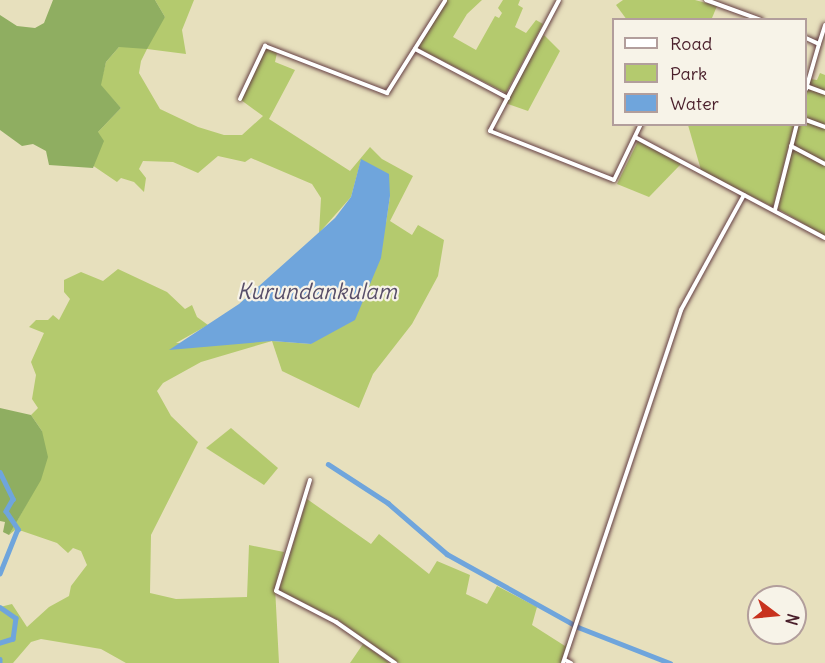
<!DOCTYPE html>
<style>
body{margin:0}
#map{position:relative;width:825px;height:663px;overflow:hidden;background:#e7e0bd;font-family:Delius,sans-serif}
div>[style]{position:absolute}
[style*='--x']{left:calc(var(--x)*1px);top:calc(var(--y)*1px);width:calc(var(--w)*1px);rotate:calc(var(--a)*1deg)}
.green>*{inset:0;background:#b4ca6e}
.forest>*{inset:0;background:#8fae61}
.water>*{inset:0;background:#6fa5dc}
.canal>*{height:4.5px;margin:-2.25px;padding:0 2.25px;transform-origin:2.25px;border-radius:2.25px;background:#6fa5dc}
.roads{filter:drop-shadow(0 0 2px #623c41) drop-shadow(0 0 2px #623c41)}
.street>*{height:4px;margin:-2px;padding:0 2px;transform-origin:2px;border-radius:2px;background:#fff}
span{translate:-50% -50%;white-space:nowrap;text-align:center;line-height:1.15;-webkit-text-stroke:4.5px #f7f3e8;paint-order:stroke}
.water-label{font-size:22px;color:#574e69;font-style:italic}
.legend{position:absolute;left:612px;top:18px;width:195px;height:108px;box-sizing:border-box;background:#f7f3e8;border:2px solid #b29e9c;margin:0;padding:8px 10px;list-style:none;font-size:18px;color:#4a1f2b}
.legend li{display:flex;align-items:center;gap:12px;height:30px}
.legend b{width:30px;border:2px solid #b29e9c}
.north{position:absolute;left:747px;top:585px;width:60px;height:60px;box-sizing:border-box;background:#f7f3e8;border:2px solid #b29e9c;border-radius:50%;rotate:106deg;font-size:16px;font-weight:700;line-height:24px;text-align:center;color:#4a1f2b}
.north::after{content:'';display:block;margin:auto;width:21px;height:27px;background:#c8321e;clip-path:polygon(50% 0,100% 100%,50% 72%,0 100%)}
</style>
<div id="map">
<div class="green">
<div style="clip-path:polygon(155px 0,194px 0,182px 30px,186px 54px,147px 49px,141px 61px,139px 73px,160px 109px,198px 127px,224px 135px,242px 135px,263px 116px,241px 100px,266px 48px,277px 53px,275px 62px,295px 70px,269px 119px,350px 171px,370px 147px,382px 159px,413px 176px,390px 221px,412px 235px,418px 225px,444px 240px,438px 276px,412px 324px,373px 374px,359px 408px,282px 371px,272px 341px,201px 362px,163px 383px,157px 391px,171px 416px,198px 442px,151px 535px,150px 593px,176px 599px,247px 597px,249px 545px,284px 552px,275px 587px,279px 663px,126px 663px,101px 649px,41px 639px,31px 642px,13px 663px,0 663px,0 607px,12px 604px,27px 627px,49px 607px,69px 596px,71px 586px,87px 565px,81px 551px,73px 548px,68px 553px,57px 543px,22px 531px,15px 530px,9px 535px,31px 496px,42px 431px,31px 415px,38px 408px,32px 399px,36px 375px,31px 362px,44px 333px,29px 327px,36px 320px,48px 320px,53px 315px,59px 320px,70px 299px,64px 292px,64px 280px,81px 272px,103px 281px,118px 269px,167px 292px,185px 309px,192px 305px,197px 317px,208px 325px,176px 343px,272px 341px,311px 344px,386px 223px,390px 196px,361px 160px,351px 197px,319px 233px,321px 198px,312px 184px,251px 158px,245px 162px,218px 156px,198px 173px,173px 162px,143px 161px,139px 169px,146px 178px,144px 192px,134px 182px,121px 178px,117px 182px,92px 165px,97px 133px,121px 108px,100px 85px,106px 62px,119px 47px,128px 47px,165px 17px)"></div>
<div style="clip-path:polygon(447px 0,482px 0,467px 14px,453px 37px,476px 50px,495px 16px,499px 18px,502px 13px,498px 8px,503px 0,520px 0,518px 5px,523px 8px,515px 27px,526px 33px,536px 20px,543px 24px,506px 93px,418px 48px)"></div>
<div style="clip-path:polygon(623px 0,695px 0,717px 6px,712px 18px,705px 19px,627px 20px,616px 5px)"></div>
<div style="clip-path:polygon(544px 35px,560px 51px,528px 111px,505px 103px)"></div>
<div style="clip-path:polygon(820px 73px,825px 75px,825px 236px,778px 209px,798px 125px,806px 124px,807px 88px,810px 79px,817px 80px)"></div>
<div style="clip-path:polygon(688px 125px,794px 125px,773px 207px,701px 170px)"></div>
<div style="clip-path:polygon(638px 141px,681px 164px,649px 197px,617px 184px)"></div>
<div style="clip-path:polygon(231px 428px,278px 468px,264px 485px,206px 448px)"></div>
<div style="clip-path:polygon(307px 499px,371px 544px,379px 534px,429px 574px,437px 561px,470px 575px,466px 594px,487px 604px,497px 586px,537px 607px,532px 625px,565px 646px,569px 640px,562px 663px,399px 663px,338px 620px,279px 590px)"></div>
<div style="clip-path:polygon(363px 644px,383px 658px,389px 663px,350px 663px)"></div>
</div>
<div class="forest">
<div style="clip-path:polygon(53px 0,155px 0,165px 17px,147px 49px,119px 47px,106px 62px,101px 85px,121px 108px,98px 132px,104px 141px,93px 168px,49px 165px,46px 151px,33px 144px,22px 146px,0 130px,0 15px,17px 26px,35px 28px,44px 23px)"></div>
<div style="clip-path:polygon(0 408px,31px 415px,42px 431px,48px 457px,41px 480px,9px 535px,3px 532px,5px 522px,0 521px)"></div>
</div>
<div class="water">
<div style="clip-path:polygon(361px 159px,389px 174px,390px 196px,381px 258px,355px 320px,311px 344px,272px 341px,169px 350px,239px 304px,335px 218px,351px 197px)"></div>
</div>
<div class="canal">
<div style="--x:328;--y:464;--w:72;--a:33"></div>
<div style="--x:388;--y:503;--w:78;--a:40.8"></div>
<div style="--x:447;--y:554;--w:150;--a:29.1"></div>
<div style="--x:578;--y:627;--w:99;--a:21.4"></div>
<div style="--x:0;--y:472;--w:30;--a:64"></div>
<div style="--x:13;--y:499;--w:14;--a:120"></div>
<div style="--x:6;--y:511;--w:22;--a:56"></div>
<div style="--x:18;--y:529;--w:48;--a:111.8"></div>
<div style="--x:0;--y:607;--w:19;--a:35"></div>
<div style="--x:16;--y:618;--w:21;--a:98"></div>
<div style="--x:13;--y:639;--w:14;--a:163"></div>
<div style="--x:0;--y:659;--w:4;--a:90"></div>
</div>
<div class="roads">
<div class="street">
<div style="--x:559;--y:0;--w:148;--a:117.8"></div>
<div style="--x:490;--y:131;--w:133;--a:21.6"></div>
<div style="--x:614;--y:180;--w:62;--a:-64.3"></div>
<div style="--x:706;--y:0;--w:59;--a:20"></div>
<div style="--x:806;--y:38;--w:14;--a:25"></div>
<div style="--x:819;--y:44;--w:47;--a:106.1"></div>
<div style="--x:819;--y:44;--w:20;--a:-72"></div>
<div style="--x:415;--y:49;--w:105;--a:27.8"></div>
<div style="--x:806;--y:86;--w:20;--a:20"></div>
<div style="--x:240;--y:99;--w:59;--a:-64.7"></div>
<div style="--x:265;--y:46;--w:131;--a:21.1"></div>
<div style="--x:387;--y:93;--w:109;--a:-57.8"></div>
<div style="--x:806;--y:120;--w:20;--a:20"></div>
<div style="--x:635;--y:137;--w:215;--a:28"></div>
<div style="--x:791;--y:146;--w:38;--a:28"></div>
<div style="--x:775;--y:210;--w:89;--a:-75.7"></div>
<div style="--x:310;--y:480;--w:116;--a:107"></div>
<div style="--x:276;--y:591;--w:68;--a:27.3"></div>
<div style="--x:336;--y:622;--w:72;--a:34.8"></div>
<div style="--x:565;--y:660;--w:7;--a:27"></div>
<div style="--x:563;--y:663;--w:372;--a:-71.5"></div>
<div style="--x:681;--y:310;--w:131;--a:-61.3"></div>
</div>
</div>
<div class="water-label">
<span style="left:317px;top:292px">Kurundankulam</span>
</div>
<ul class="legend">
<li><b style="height:8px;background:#fff"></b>Road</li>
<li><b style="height:16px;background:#b4ca6e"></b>Park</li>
<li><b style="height:16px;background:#6fa5dc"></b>Water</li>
</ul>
<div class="north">N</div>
</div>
